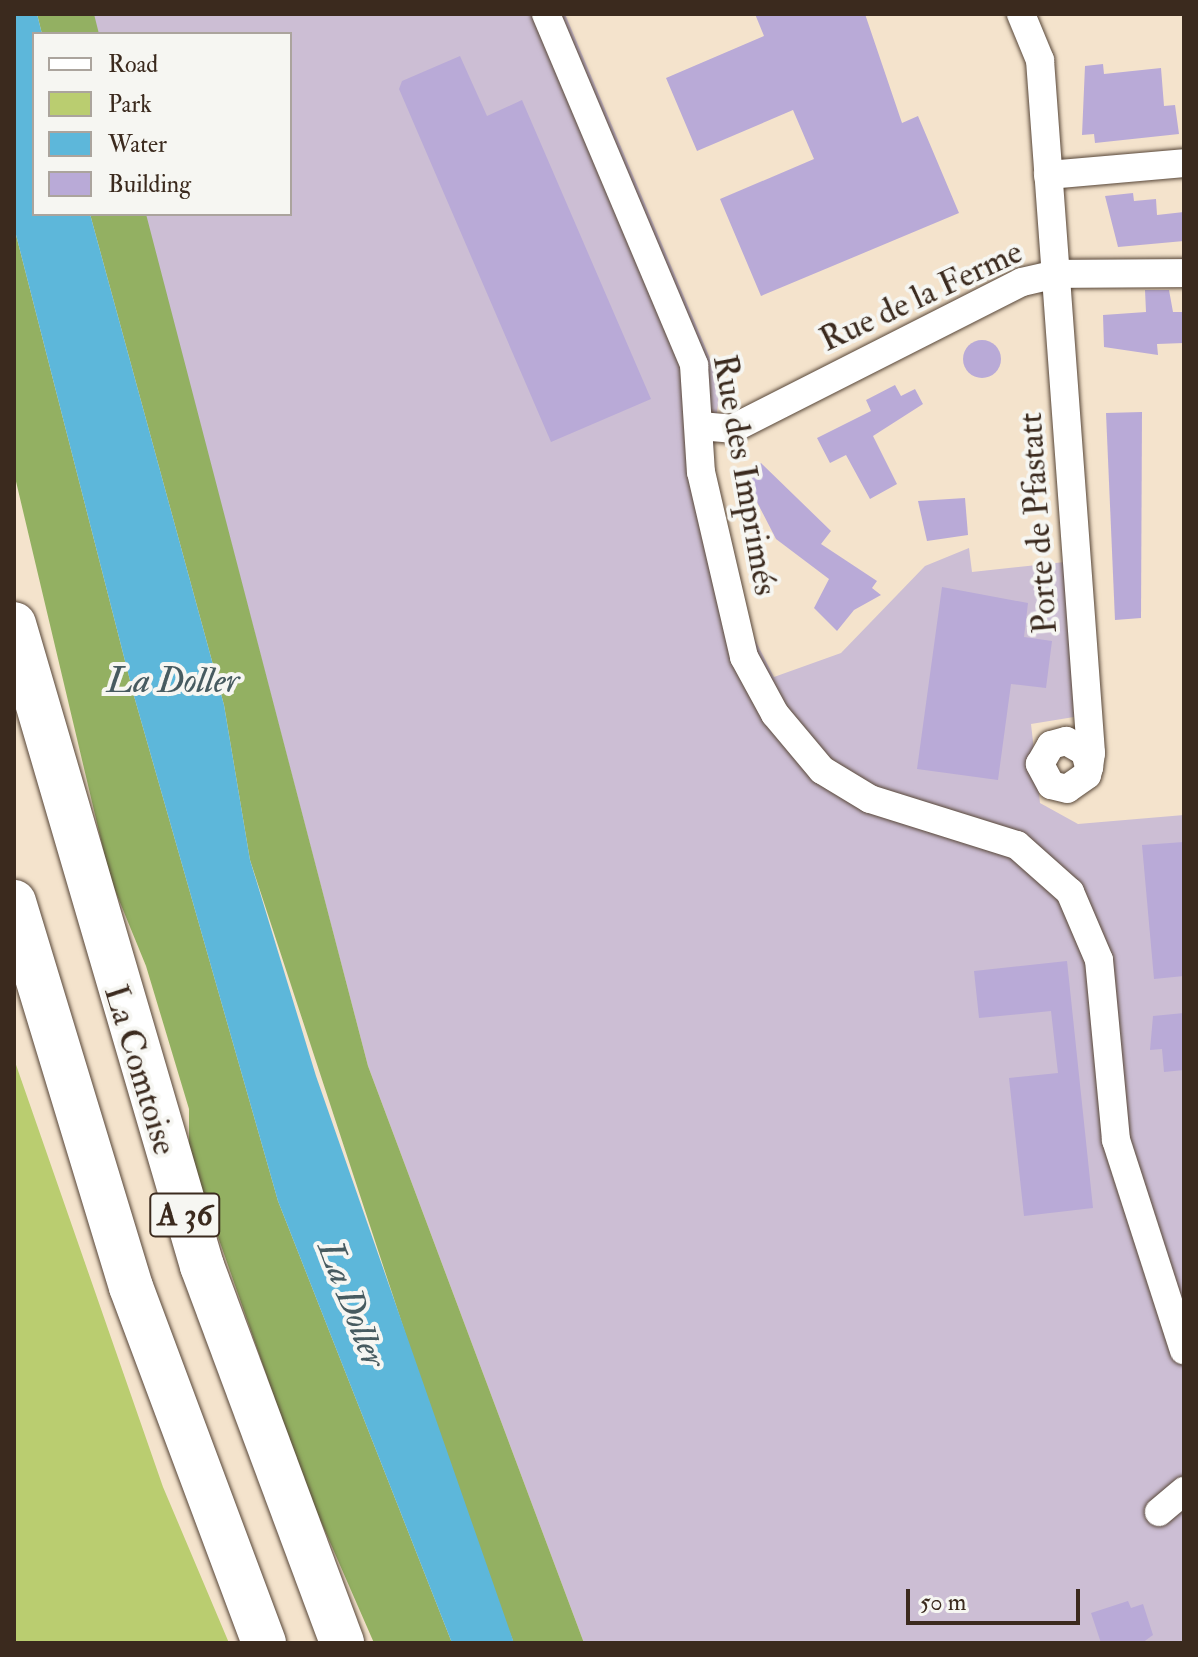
<!DOCTYPE html>
<meta charset="utf-8">
<style>
body{margin:0}
#map{position:relative;width:1198px;height:1657px;overflow:hidden;background:#f4e3cc;font-family:"IM FELL Double Pica",serif}
div>[style]{position:absolute}
[style*='--x']{left:calc(var(--x)*1px);top:calc(var(--y)*1px);width:calc(var(--w)*1px);rotate:calc(var(--a)*1deg)}
.industrial>*{inset:0;background:#ccbed4}
.green>*{inset:0;background:#bacd70}
.forest>*{inset:0;background:#93b062}
.water>*{inset:0;background:#5db7da}
.building>*{inset:0;background:#b9aad7}
.round{border-radius:50%}
.roads{filter:drop-shadow(0 0 2px #574638) drop-shadow(0 0 2px #574638)}
.street>*{height:28px;margin:-14px;padding:0 14px;transform-origin:14px;border-radius:14px;background:#fff}
.highway>*{height:44px;margin:-22px;padding:0 22px;transform-origin:22px;border-radius:22px;background:#fff}
span{translate:-50% -50%;white-space:nowrap;text-align:center;line-height:1.15;-webkit-text-stroke:8px #f6f6f2;paint-order:stroke}
.shield-label span{padding:2px 6px;background:#f6f6f2;border:2px solid;border-radius:6px;-webkit-text-stroke-width:0}
.shield-label{font-size:32px;color:#3b2a1e;font-weight:700}
.street-label{font-size:34px;color:#3b2a1e}
.water-label{font-size:36px;color:#475b60;font-style:italic}
.frame{position:absolute;inset:0;border:16px solid #3b2a1e;pointer-events:none}
.legend{position:absolute;left:32px;top:32px;width:260px;height:184px;box-sizing:border-box;background:#f6f6f2;border:2px solid #aba49d;margin:0;padding:10px 14px;list-style:none;font-size:24px;color:#3b2a1e}
.legend li{display:flex;align-items:center;gap:16px;height:40px}
.legend b{width:40px;border:2px solid #aba49d}
.scale{position:absolute;left:906px;top:1589px;width:174px;height:36px;box-sizing:border-box;border:4px solid #3b2a1e;border-top:0;padding-left:10px;font-size:24px;line-height:28px;white-space:nowrap;color:#3b2a1e;-webkit-text-stroke:6px #f6f6f2;paint-order:stroke}
</style>
<div id="map">
<div class="industrial">
<div style="clip-path:polygon(93px 14px,565px 14px,720px 382px,712px 465px,748px 626px,774px 677px,841px 653px,925px 566px,969px 548px,972px 572px,1065px 562px,1074px 717px,1031px 724px,1040px 803px,1078px 824px,1184px 815px,1184px 1643px,584px 1643px,368px 1066px,145px 214px,290px 214px,290px 34px,98px 34px)"></div>
</div>
<div class="green">
<div style="clip-path:polygon(14px 1059px,163px 1487px,229px 1643px,14px 1643px)"></div>
</div>
<div class="forest">
<div style="clip-path:polygon(37px 14px,94px 14px,99px 34px,42px 34px)"></div>
<div style="clip-path:polygon(90px 214px,146px 214px,368px 1066px,584px 1643px,514px 1643px,476px 1549px,250px 860px,224px 705px)"></div>
<div style="clip-path:polygon(14px 227px,134px 696px,278px 1201px,452px 1643px,374px 1643px,305px 1485px,189px 1154px,189px 1109px,146px 966px,110px 878px,14px 473px)"></div>
</div>
<div class="water">
<div style="clip-path:polygon(14px 14px,37px 14px,42px 34px,34px 34px,34px 214px,90px 214px,224px 705px,250px 860px,316px 1076px,514px 1643px,452px 1643px,278px 1201px,134px 696px,14px 227px)"></div>
</div>
<div class="building">
<div style="clip-path:polygon(755px 14px,865px 14px,902px 123px,918px 116px,959px 213px,761px 296px,720px 199px,814px 159px,793px 110px,697px 151px,666px 78px,764px 36px)"></div>
<div style="clip-path:polygon(460px 56px,487px 116px,522px 100px,651px 399px,551px 442px,399px 89px,402px 81px)"></div>
<div style="clip-path:polygon(1103px 64px,1104px 74px,1161px 68px,1164px 106px,1175px 105px,1179px 134px,1095px 143px,1094px 134px,1082px 135px,1085px 66px)"></div>
<div style="clip-path:polygon(1133px 193px,1134px 201px,1156px 199px,1157px 215px,1184px 212px,1184px 241px,1118px 247px,1105px 196px)"></div>
<div style="clip-path:polygon(1145px 290px,1169px 290px,1173px 312px,1183px 312px,1184px 343px,1157px 344px,1158px 355px,1104px 347px,1103px 315px,1146px 312px)"></div>
<div class="round" style="left:963px;top:340px;width:38px;height:38px"></div>
<div style="clip-path:polygon(895px 385px,901px 396px,915px 389px,923px 404px,873px 436px,897px 484px,870px 499px,846px 455px,830px 463px,817px 438px,871px 411px,866px 400px)"></div>
<div style="clip-path:polygon(1142px 412px,1141px 618px,1115px 620px,1106px 413px)"></div>
<div style="clip-path:polygon(761px 463px,831px 531px,821px 544px,877px 581px,872px 588px,881px 595px,854px 610px,837px 631px,814px 608px,829px 579px,776px 539px,742px 473px)"></div>
<div style="clip-path:polygon(965px 498px,968px 535px,927px 541px,918px 501px)"></div>
<div style="clip-path:polygon(942px 587px,1028px 603px,1024px 637px,1052px 641px,1046px 688px,1011px 684px,998px 780px,917px 769px)"></div>
<div style="clip-path:polygon(1184px 842px,1184px 976px,1154px 979px,1142px 845px)"></div>
<div style="clip-path:polygon(1067px 961px,1093px 1208px,1024px 1216px,1009px 1078px,1058px 1073px,1051px 1011px,979px 1018px,974px 971px)"></div>
<div style="clip-path:polygon(1184px 1013px,1184px 1070px,1164px 1072px,1162px 1049px,1150px 1050px,1153px 1016px)"></div>
<div style="clip-path:polygon(1128px 1601px,1131px 1608px,1143px 1604px,1153px 1635px,1142px 1643px,1101px 1643px,1091px 1613px)"></div>
</div>
<div class="roads">
<div class="street">
<div style="--x:546;--y:14;--w:381;--a:67.1"></div>
<div style="--x:694;--y:365;--w:107;--a:86.3"></div>
<div style="--x:701;--y:472;--w:190;--a:76.9"></div>
<div style="--x:744;--y:657;--w:65;--a:61.5"></div>
<div style="--x:775;--y:714;--w:73;--a:50"></div>
<div style="--x:822;--y:770;--w:56;--a:31.1"></div>
<div style="--x:870;--y:799;--w:154;--a:17.4"></div>
<div style="--x:1017;--y:845;--w:71;--a:41.6"></div>
<div style="--x:1070;--y:892;--w:74;--a:66.9"></div>
<div style="--x:1099;--y:960;--w:181;--a:84.6"></div>
<div style="--x:1116;--y:1140;--w:221;--a:72.1"></div>
<div style="--x:1021;--y:14;--w:50;--a:67.6"></div>
<div style="--x:1040;--y:60;--w:695;--a:85.79"></div>
<div style="--x:1091;--y:753;--w:14;--a:98"></div>
<div style="--x:1089;--y:767;--w:8;--a:104"></div>
<div style="--x:1087;--y:775;--w:24;--a:145"></div>
<div style="--x:1067;--y:789;--w:16;--a:-166"></div>
<div style="--x:1051;--y:785;--w:24;--a:-118"></div>
<div style="--x:1040;--y:764;--w:22;--a:-60"></div>
<div style="--x:1051;--y:745;--w:16;--a:-15"></div>
<div style="--x:1066;--y:741;--w:22;--a:30"></div>
<div style="--x:1085;--y:752;--w:16;--a:75"></div>
<div style="--x:1048;--y:175;--w:137;--a:-5"></div>
<div style="--x:700;--y:426;--w:32;--a:5"></div>
<div style="--x:732;--y:429;--w:325;--a:-26.9"></div>
<div style="--x:1022;--y:282;--w:35;--a:-13"></div>
<div style="--x:1056;--y:274;--w:128;--a:-0.4"></div>
<div style="--x:1159;--y:1512;--w:33;--a:-40"></div>
</div>
<div class="highway">
<div style="--x:14;--y:624;--w:669;--a:73.68"></div>
<div style="--x:202;--y:1266;--w:402;--a:69.6"></div>
<div style="--x:14;--y:902;--w:402;--a:73.1"></div>
<div style="--x:131;--y:1287;--w:380;--a:69.5"></div>
</div>
</div>
<div class="shield-label">
<span style="left:185px;top:1215px">A 36</span>
</div>
<div class="street-label">
<span style="left:921px;top:296px;rotate:-25deg">Rue de la Ferme</span>
<span style="left:745px;top:475px;rotate:80deg">Rue des Imprimés</span>
<span style="left:1038px;top:523px;rotate:-94deg">Porte de Pfastatt</span>
<span style="left:140px;top:1070px;rotate:73deg">La Comtoise</span>
</div>
<div class="water-label">
<span style="left:173px;top:681px">La Doller</span>
<span style="left:352px;top:1304px;rotate:69deg">La Doller</span>
</div>
<div class="frame"></div>
<ul class="legend">
<li><b style="height:10px;background:#fff"></b>Road</li>
<li><b style="height:22px;background:#bacd70"></b>Park</li>
<li><b style="height:22px;background:#5db7da"></b>Water</li>
<li><b style="height:22px;background:#b9aad7"></b>Building</li>
</ul>
<div class="scale">50 m</div>
</div>
